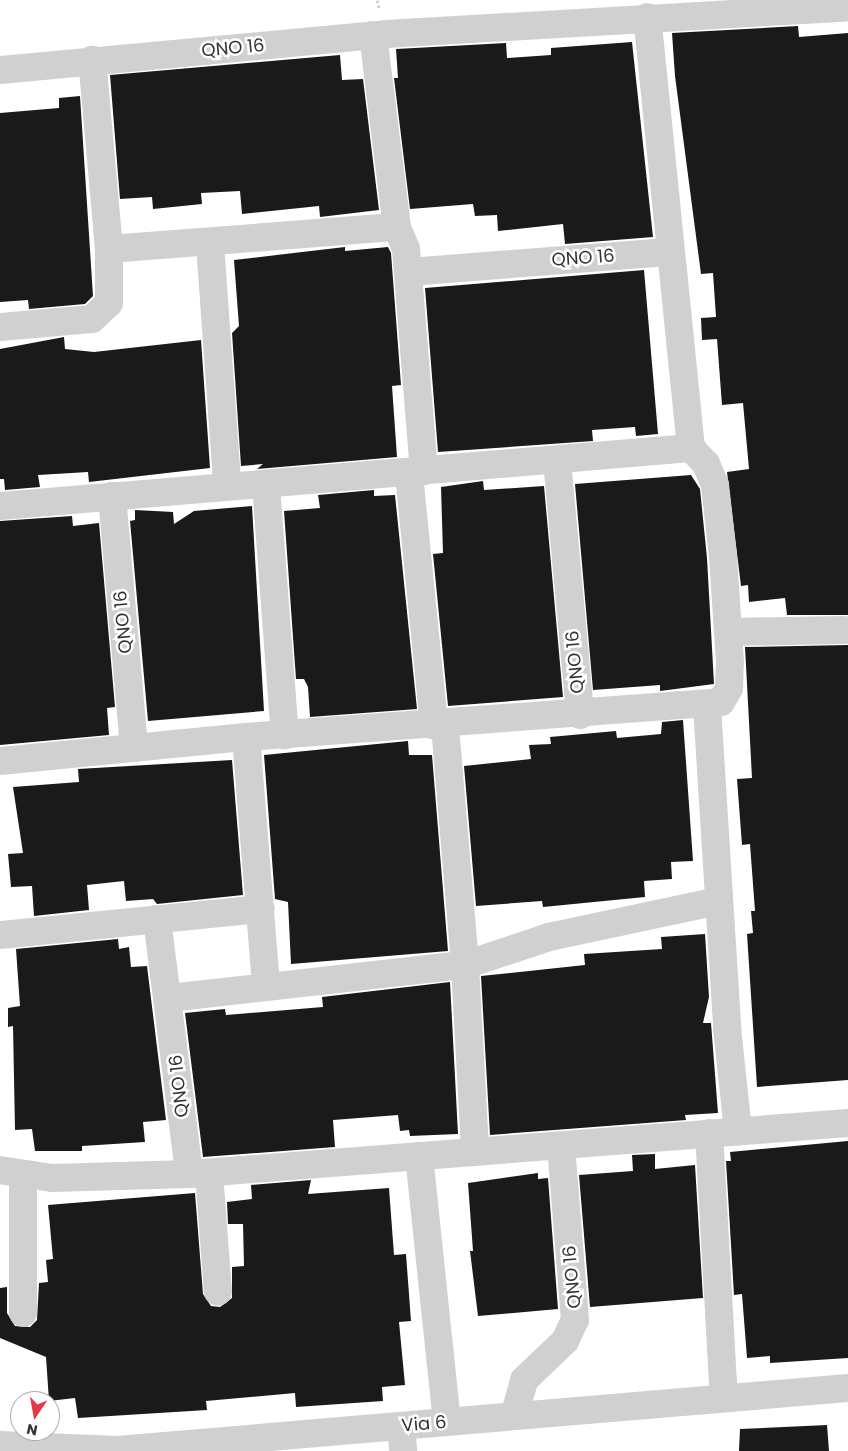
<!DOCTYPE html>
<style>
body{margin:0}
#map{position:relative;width:848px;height:1451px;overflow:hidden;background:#fff;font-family:Poppins,sans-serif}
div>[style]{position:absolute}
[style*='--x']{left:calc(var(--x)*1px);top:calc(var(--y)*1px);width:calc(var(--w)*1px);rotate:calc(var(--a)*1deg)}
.building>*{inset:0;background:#1a1a1a}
.path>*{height:3px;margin-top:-1.5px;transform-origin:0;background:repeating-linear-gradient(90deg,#cdcdcd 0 2.5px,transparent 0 5px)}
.minor>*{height:28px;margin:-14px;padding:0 14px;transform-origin:14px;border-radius:14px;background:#d0d0d0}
.tertiary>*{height:28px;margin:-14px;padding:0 14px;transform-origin:14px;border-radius:14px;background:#d0d0d0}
span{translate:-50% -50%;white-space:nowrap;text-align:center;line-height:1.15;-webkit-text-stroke:5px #fff;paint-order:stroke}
.street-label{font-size:18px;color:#333}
.north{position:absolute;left:10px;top:1391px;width:50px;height:50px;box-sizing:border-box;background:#fff;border:1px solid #adadad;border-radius:50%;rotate:192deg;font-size:14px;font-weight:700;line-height:20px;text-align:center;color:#333}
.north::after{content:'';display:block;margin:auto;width:18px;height:22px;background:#e63946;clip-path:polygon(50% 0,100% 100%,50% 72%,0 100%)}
</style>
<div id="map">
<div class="building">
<div style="clip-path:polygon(798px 26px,799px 37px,848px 33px,848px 615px,787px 615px,785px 598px,749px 602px,748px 585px,741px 586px,727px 472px,749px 469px,743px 403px,722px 405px,717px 339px,702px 340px,701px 318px,716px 317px,713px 273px,701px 274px,675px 76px,672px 33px)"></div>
<div style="clip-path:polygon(632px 42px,653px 237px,565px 244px,563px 224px,498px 231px,497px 215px,475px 216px,473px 204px,410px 209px,394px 78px,398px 78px,396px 49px,506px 43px,507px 58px,551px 55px,551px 48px)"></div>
<div style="clip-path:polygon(340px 55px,342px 80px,363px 79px,379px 210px,320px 217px,319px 206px,242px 214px,240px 191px,201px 193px,202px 204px,153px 209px,152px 197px,120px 199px,110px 75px)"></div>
<div style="clip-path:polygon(80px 96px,93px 296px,85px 304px,29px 309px,28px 300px,0 302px,0 113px,59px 108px,59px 98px)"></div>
<div style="clip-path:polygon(345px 247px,345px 251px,388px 247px,391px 253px,401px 385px,392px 386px,397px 457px,257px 469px,263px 464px,241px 466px,232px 333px,239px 326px,234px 260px)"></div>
<div style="clip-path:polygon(644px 270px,658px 434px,636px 436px,635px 427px,592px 430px,593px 441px,438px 452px,425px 288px)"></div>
<div style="clip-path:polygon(64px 337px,65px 349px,94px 352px,201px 340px,210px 468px,89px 482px,88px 472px,38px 475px,40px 487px,5px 490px,4px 479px,0 479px,0 349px)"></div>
<div style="clip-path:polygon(691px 475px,700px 489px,707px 558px,714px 684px,660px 691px,660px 685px,593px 690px,575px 484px)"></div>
<div style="clip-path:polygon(483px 481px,484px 490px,544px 486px,563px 697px,448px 706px,433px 554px,443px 553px,441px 487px)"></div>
<div style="clip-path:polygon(374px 490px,374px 496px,395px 495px,417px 709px,310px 717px,308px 687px,304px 679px,296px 679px,284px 511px,320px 508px,318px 495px)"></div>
<div style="clip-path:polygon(252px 506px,264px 711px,148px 721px,130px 521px,135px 520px,135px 510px,173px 512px,174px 524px,194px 511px)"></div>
<div style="clip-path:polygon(72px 516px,73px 526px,99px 523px,115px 707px,107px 708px,109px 735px,0 745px,0 521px)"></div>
<div style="clip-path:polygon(848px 645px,848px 1080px,757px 1087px,747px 934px,753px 933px,751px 911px,755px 911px,750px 844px,742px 845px,737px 779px,752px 778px,745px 647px)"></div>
<div style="clip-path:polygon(683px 720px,693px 861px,671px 862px,672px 879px,644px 881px,645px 897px,543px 907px,542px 901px,476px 906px,464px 766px,531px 759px,529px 745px,551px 744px,550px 737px,616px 731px,617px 738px,661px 734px,662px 722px)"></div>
<div style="clip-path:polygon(408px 741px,409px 755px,432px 755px,448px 951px,291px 964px,288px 902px,275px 899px,264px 755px)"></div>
<div style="clip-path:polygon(232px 760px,243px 895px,157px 904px,153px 899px,126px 901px,124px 881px,87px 885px,89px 910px,34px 916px,32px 886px,11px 887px,8px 854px,23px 853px,13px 787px,79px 782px,78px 769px)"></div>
<div style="clip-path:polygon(705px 934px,709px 997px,703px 1023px,711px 1023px,718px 1113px,685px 1115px,686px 1120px,490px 1135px,481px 976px,585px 965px,584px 954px,662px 949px,661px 937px)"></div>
<div style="clip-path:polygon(118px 939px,119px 949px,129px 947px,131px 967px,147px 966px,166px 1120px,143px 1122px,145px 1142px,82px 1146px,82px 1151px,35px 1151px,32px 1129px,15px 1130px,13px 1026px,8px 1027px,8px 1008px,20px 1006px,16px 949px)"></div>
<div style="clip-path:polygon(450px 982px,458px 1134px,410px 1136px,409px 1130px,400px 1131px,398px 1115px,333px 1120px,335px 1147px,203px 1157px,185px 1013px,225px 1009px,226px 1015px,323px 1007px,322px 997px)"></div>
<div style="clip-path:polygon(848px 1141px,848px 1358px,770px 1363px,770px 1356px,747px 1358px,742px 1294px,734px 1295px,726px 1161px,731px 1161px,730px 1152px)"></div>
<div style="clip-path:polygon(655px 1154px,655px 1169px,695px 1165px,703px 1298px,590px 1307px,579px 1175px,633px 1171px,632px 1155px)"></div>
<div style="clip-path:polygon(538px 1173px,538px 1179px,548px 1178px,558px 1309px,478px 1316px,470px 1251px,473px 1251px,468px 1183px)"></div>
<div style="clip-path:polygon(311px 1180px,308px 1194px,389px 1188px,394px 1255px,406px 1254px,411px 1321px,399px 1322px,405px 1385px,382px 1387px,383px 1401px,296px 1407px,295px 1393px,206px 1401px,207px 1410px,78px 1418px,75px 1398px,49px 1401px,46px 1357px,0 1338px,0 1288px,7px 1287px,7px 1313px,15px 1326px,30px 1327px,37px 1320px,39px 1283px,48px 1282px,46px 1260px,53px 1259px,48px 1205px,195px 1193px,203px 1294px,211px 1306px,220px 1307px,232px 1298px,232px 1267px,244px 1266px,243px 1224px,228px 1224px,227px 1202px,252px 1199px,251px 1185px)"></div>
<div style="clip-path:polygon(827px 1425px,829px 1451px,739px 1451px,740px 1429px)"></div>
</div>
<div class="path">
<div style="--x:377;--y:0;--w:9;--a:77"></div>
</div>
<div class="minor">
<div style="--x:373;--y:35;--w:193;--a:82.9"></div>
<div style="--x:397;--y:227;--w:24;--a:68"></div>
<div style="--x:406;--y:249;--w:223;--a:85.4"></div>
<div style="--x:0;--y:70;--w:388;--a:-5.3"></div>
<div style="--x:386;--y:34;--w:463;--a:-3.3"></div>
<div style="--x:210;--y:244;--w:241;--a:85.9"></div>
<div style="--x:109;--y:249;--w:289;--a:-4.4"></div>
<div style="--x:408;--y:272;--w:261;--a:-4.4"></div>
<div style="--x:0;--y:327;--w:92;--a:-5"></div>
<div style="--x:92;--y:319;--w:23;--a:-43"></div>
<div style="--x:109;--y:303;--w:54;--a:-90"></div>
<div style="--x:109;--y:249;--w:190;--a:-95.1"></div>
<div style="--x:557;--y:460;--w:256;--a:84.8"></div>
<div style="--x:409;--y:474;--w:253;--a:84.3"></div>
<div style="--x:266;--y:485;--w:251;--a:85.7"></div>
<div style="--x:112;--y:496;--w:253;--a:85"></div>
<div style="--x:0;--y:506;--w:693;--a:-4.8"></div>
<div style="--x:728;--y:632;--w:116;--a:-1"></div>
<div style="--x:707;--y:706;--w:323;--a:86.4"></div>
<div style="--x:727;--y:1028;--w:104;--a:83.9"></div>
<div style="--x:445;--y:726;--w:240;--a:85.2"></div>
<div style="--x:465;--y:965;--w:186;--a:86.9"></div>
<div style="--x:246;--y:737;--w:250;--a:85.4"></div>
<div style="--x:0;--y:761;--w:247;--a:-5.6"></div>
<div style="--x:246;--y:737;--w:476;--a:-4.2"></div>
<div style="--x:721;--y:702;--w:16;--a:-60"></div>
<div style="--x:729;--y:688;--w:26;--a:-88"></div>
<div style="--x:730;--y:662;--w:105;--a:-93.8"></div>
<div style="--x:723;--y:557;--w:72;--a:-96.3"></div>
<div style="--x:715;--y:485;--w:23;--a:-113"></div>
<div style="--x:706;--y:464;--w:22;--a:-133"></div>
<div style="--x:691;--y:448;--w:433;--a:-95.8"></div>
<div style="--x:157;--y:919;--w:257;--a:82.8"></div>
<div style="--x:0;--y:935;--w:262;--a:-5.7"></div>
<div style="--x:169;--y:998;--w:298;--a:-6.4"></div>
<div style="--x:465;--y:965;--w:89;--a:-18.4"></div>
<div style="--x:549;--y:937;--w:173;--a:-12"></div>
<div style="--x:709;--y:1133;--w:265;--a:86.8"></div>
<div style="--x:419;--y:1156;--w:267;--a:84"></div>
<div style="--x:0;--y:1170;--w:53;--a:8.7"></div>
<div style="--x:52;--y:1178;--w:137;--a:-1.7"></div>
<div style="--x:189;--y:1174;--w:661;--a:-4.43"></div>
<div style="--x:209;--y:1173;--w:119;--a:85.7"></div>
<div style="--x:23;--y:1313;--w:136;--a:-90"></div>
<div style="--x:514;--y:1416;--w:37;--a:-74"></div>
<div style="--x:524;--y:1380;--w:57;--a:-43.6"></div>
<div style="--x:565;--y:1341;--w:23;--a:-65"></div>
<div style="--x:575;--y:1320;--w:175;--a:-94.6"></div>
<div style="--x:401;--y:1426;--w:25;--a:85"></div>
</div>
<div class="tertiary">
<div style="--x:0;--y:1445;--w:117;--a:2.4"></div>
<div style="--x:117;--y:1450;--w:734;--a:-4.85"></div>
</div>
<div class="street-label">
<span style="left:233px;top:48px;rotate:-5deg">QNO 16</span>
<span style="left:583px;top:258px;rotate:-4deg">QNO 16</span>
<span style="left:123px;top:622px;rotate:-95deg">QNO 16</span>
<span style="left:575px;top:662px;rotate:-95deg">QNO 16</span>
<span style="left:179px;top:1086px;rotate:-96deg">QNO 16</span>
<span style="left:572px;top:1277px;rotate:-95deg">QNO 16</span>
<span style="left:424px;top:1424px;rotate:-5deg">Via 6</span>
</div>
<div class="north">N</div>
</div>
